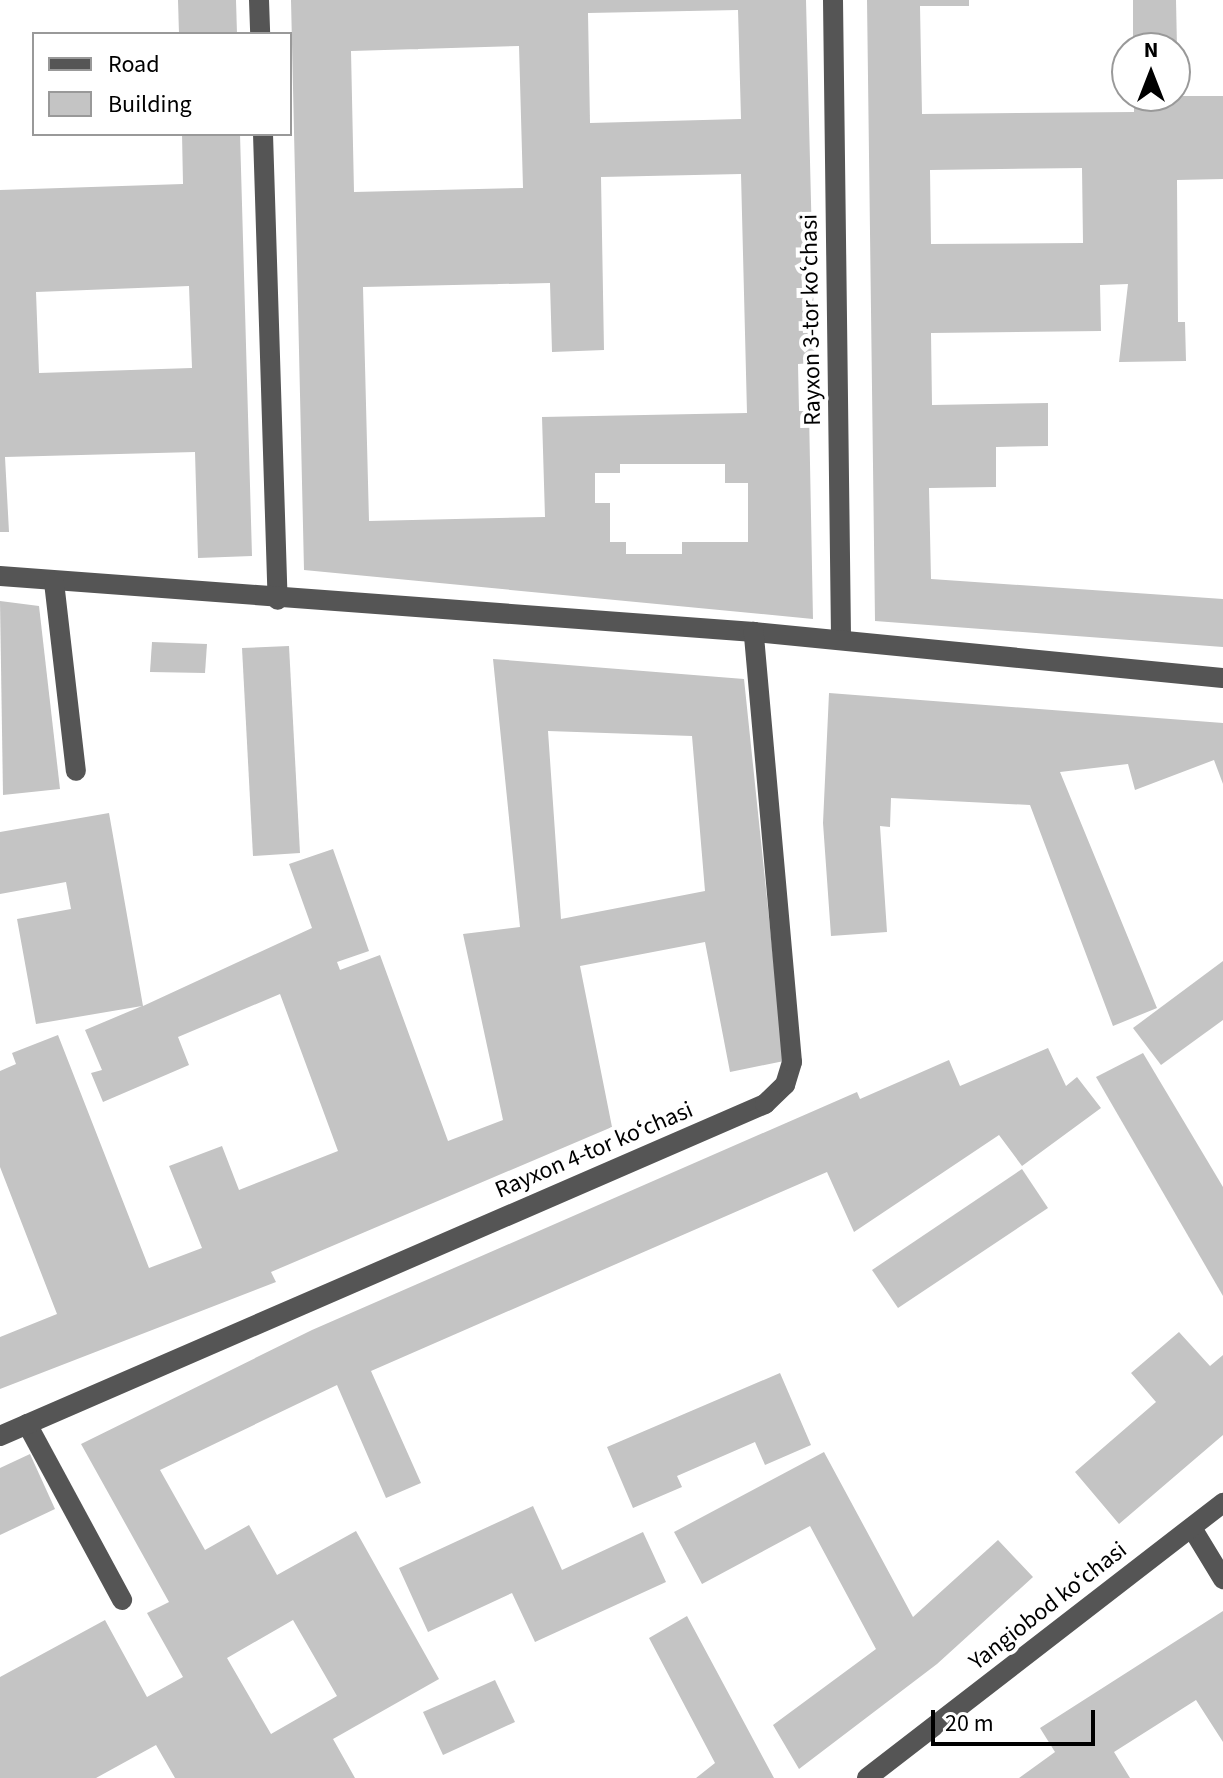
<!DOCTYPE html>
<meta charset="utf-8">
<style>
body{margin:0}
#map{position:relative;width:1223px;height:1778px;overflow:hidden;background:#fff;font-family:"Source Sans 3",sans-serif}
div>[style]{position:absolute}
[style*='--x']{left:calc(var(--x)*1px);top:calc(var(--y)*1px);width:calc(var(--w)*1px);rotate:calc(var(--a)*1deg)}
.building>*{inset:0;background:#c4c4c4}
.minor>*{height:20px;margin:-10px;padding:0 10px;transform-origin:10px;border-radius:10px;background:#555}
span{translate:-50% -50%;white-space:nowrap;text-align:center;line-height:1.15;-webkit-text-stroke:8px #fff;paint-order:stroke}
.street-label{font-size:24px;color:#000}
.legend{position:absolute;left:32px;top:32px;width:260px;height:104px;box-sizing:border-box;background:#fff;border:2px solid #999;margin:0;padding:10px 14px;list-style:none;font-size:24px;color:#000}
.legend li{display:flex;align-items:center;gap:16px;height:40px}
.legend b{width:40px;border:2px solid #999}
.north{position:absolute;left:1111px;top:32px;width:80px;height:80px;box-sizing:border-box;background:#fff;border:2px solid #999;border-radius:50%;rotate:0deg;font-size:22px;font-weight:700;line-height:32px;text-align:center;color:#000}
.north::after{content:'';display:block;margin:auto;width:28px;height:36px;background:#000;clip-path:polygon(50% 0,100% 100%,50% 72%,0 100%)}
.scale{position:absolute;left:931px;top:1710px;width:164px;height:36px;box-sizing:border-box;border:4px solid #000;border-top:0;padding-left:10px;font-size:24px;line-height:28px;white-space:nowrap;color:#000;-webkit-text-stroke:6px #fff;paint-order:stroke}
</style>
<div id="map">
<div class="building">
<div style="clip-path:polygon(178px 0,236px 0,237px 34px,179px 34px)"></div>
<div style="clip-path:polygon(evenodd,291px 0,806px 0,815px 363px,798px 364px,799px 411px,809px 411px,813px 619px,304px 570px,291px 0,738px 10px,741px 119px,590px 123px,588px 13px,738px 10px,291px 0,519px 46px,523px 188px,354px 192px,351px 51px,519px 46px,291px 0,741px 174px,747px 413px,542px 417px,545px 517px,369px 521px,363px 287px,550px 283px,552px 352px,604px 350px,601px 177px,741px 174px,291px 0,620px 464px,725px 464px,725px 483px,748px 483px,748px 542px,682px 542px,682px 554px,626px 554px,626px 542px,610px 542px,610px 503px,595px 503px,595px 473px,620px 473px,620px 464px)"></div>
<div style="clip-path:polygon(evenodd,867px 0,969px 0,969px 6px,920px 6px,922px 114px,1134px 112px,1134px 96px,1223px 96px,1223px 179px,1177px 180px,1178px 322px,1185px 322px,1186px 361px,1119px 362px,1128px 284px,1100px 285px,1101px 331px,931px 333px,932px 405px,1048px 403px,1048px 446px,996px 447px,996px 487px,929px 488px,931px 579px,1223px 599px,1223px 647px,875px 621px,867px 0,1082px 168px,1083px 243px,931px 244px,930px 170px,1082px 168px)"></div>
<div style="clip-path:polygon(1133px 0,1176px 0,1177px 48px,1133px 48px)"></div>
<div style="clip-path:polygon(evenodd,182px 134px,240px 134px,252px 556px,198px 558px,195px 452px,5px 457px,9px 532px,0 532px,0 190px,183px 184px,182px 134px,189px 286px,192px 368px,39px 373px,36px 292px,189px 286px)"></div>
<div style="clip-path:polygon(0 601px,39px 606px,60px 789px,3px 795px)"></div>
<div style="clip-path:polygon(152px 642px,207px 644px,205px 673px,150px 672px)"></div>
<div style="clip-path:polygon(289px 646px,300px 853px,253px 856px,242px 648px)"></div>
<div style="clip-path:polygon(evenodd,493px 659px,744px 679px,784px 1061px,730px 1072px,705px 942px,580px 966px,612px 1127px,271px 1272px,276px 1282px,0 1389px,0 1337px,57px 1314px,0 1167px,0 1071px,16px 1064px,12px 1053px,58px 1035px,149px 1268px,202px 1248px,169px 1166px,222px 1146px,239px 1190px,338px 1151px,280px 994px,178px 1037px,189px 1065px,103px 1102px,91px 1073px,102px 1070px,85px 1030px,142px 1006px,36px 1024px,17px 919px,71px 909px,66px 882px,0 894px,0 832px,109px 813px,143px 1006px,312px 928px,289px 864px,333px 849px,369px 951px,337px 962px,340px 970px,380px 955px,448px 1141px,503px 1120px,463px 934px,520px 927px,493px 659px,548px 731px,692px 736px,705px 891px,561px 919px,548px 731px)"></div>
<div style="clip-path:polygon(829px 693px,1223px 723px,1223px 784px,1214px 760px,1135px 790px,1128px 764px,1060px 772px,1157px 1008px,1113px 1026px,1030px 805px,891px 798px,890px 827px,880px 826px,887px 932px,831px 936px,823px 823px)"></div>
<div style="clip-path:polygon(1223px 961px,1223px 1020px,1161px 1065px,1133px 1028px)"></div>
<div style="clip-path:polygon(evenodd,1048px 1048px,1066px 1086px,1077px 1077px,1101px 1108px,1022px 1166px,999px 1135px,854px 1232px,827px 1172px,371px 1371px,421px 1483px,386px 1498px,337px 1385px,160px 1470px,205px 1550px,249px 1525px,277px 1575px,356px 1531px,439px 1679px,333px 1739px,355px 1778px,175px 1778px,156px 1745px,96px 1778px,0 1778px,0 1677px,105px 1620px,147px 1697px,183px 1677px,147px 1613px,169px 1602px,81px 1444px,312px 1330px,857px 1092px,860px 1099px,949px 1060px,960px 1086px,1048px 1048px,293px 1620px,337px 1696px,271px 1734px,227px 1658px,293px 1620px)"></div>
<div style="clip-path:polygon(1143px 1053px,1223px 1187px,1223px 1296px,1096px 1077px)"></div>
<div style="clip-path:polygon(1022px 1169px,1048px 1208px,898px 1308px,872px 1270px)"></div>
<div style="clip-path:polygon(1179px 1332px,1210px 1366px,1223px 1355px,1223px 1435px,1119px 1524px,1075px 1472px,1156px 1402px,1131px 1373px)"></div>
<div style="clip-path:polygon(780px 1373px,811px 1445px,765px 1465px,755px 1442px,677px 1476px,682px 1487px,633px 1508px,607px 1447px)"></div>
<div style="clip-path:polygon(824px 1452px,913px 1617px,998px 1540px,1033px 1577px,937px 1664px,799px 1769px,773px 1725px,876px 1649px,810px 1526px,702px 1584px,674px 1532px)"></div>
<div style="clip-path:polygon(30px 1454px,55px 1509px,0 1535px,0 1468px)"></div>
<div style="clip-path:polygon(533px 1506px,562px 1570px,643px 1532px,666px 1582px,535px 1642px,512px 1593px,428px 1632px,399px 1568px)"></div>
<div style="clip-path:polygon(1223px 1611px,1223px 1742px,1196px 1700px,1114px 1752px,1130px 1778px,1019px 1778px,1055px 1752px,1040px 1728px)"></div>
<div style="clip-path:polygon(687px 1616px,774px 1778px,696px 1778px,715px 1763px,649px 1638px)"></div>
<div style="clip-path:polygon(495px 1680px,515px 1722px,443px 1755px,423px 1712px)"></div>
</div>
<div class="minor">
<div style="--x:259;--y:0;--w:34;--a:88"></div>
<div style="--x:833;--y:0;--w:640;--a:89.28"></div>
<div style="--x:263;--y:134;--w:466;--a:88.2"></div>
<div style="--x:0;--y:576;--w:756;--a:4.25"></div>
<div style="--x:754;--y:632;--w:471;--a:5.6"></div>
<div style="--x:54;--y:582;--w:190;--a:83.4"></div>
<div style="--x:27;--y:1424;--w:200;--a:61.6"></div>
<div style="--x:0;--y:1436;--w:834;--a:-23.46"></div>
<div style="--x:765;--y:1104;--w:28;--a:-44"></div>
<div style="--x:785;--y:1085;--w:24;--a:-73"></div>
<div style="--x:792;--y:1062;--w:432;--a:-95.1"></div>
<div style="--x:1192;--y:1528;--w:60;--a:58.7"></div>
<div style="--x:867;--y:1778;--w:450;--a:-37.7"></div>
</div>
<div class="street-label">
<span style="left:811px;top:320px;rotate:-91deg">Rayxon 3-tor koʻchasi</span>
<span style="left:594px;top:1150px;rotate:-23deg">Rayxon 4-tor koʻchasi</span>
<span style="left:1048px;top:1606px;rotate:-38deg">Yangiobod koʻchasi</span>
</div>
<ul class="legend">
<li><b style="height:10px;background:#555"></b>Road</li>
<li><b style="height:22px;background:#c4c4c4"></b>Building</li>
</ul>
<div class="north">N</div>
<div class="scale">20 m</div>
</div>
